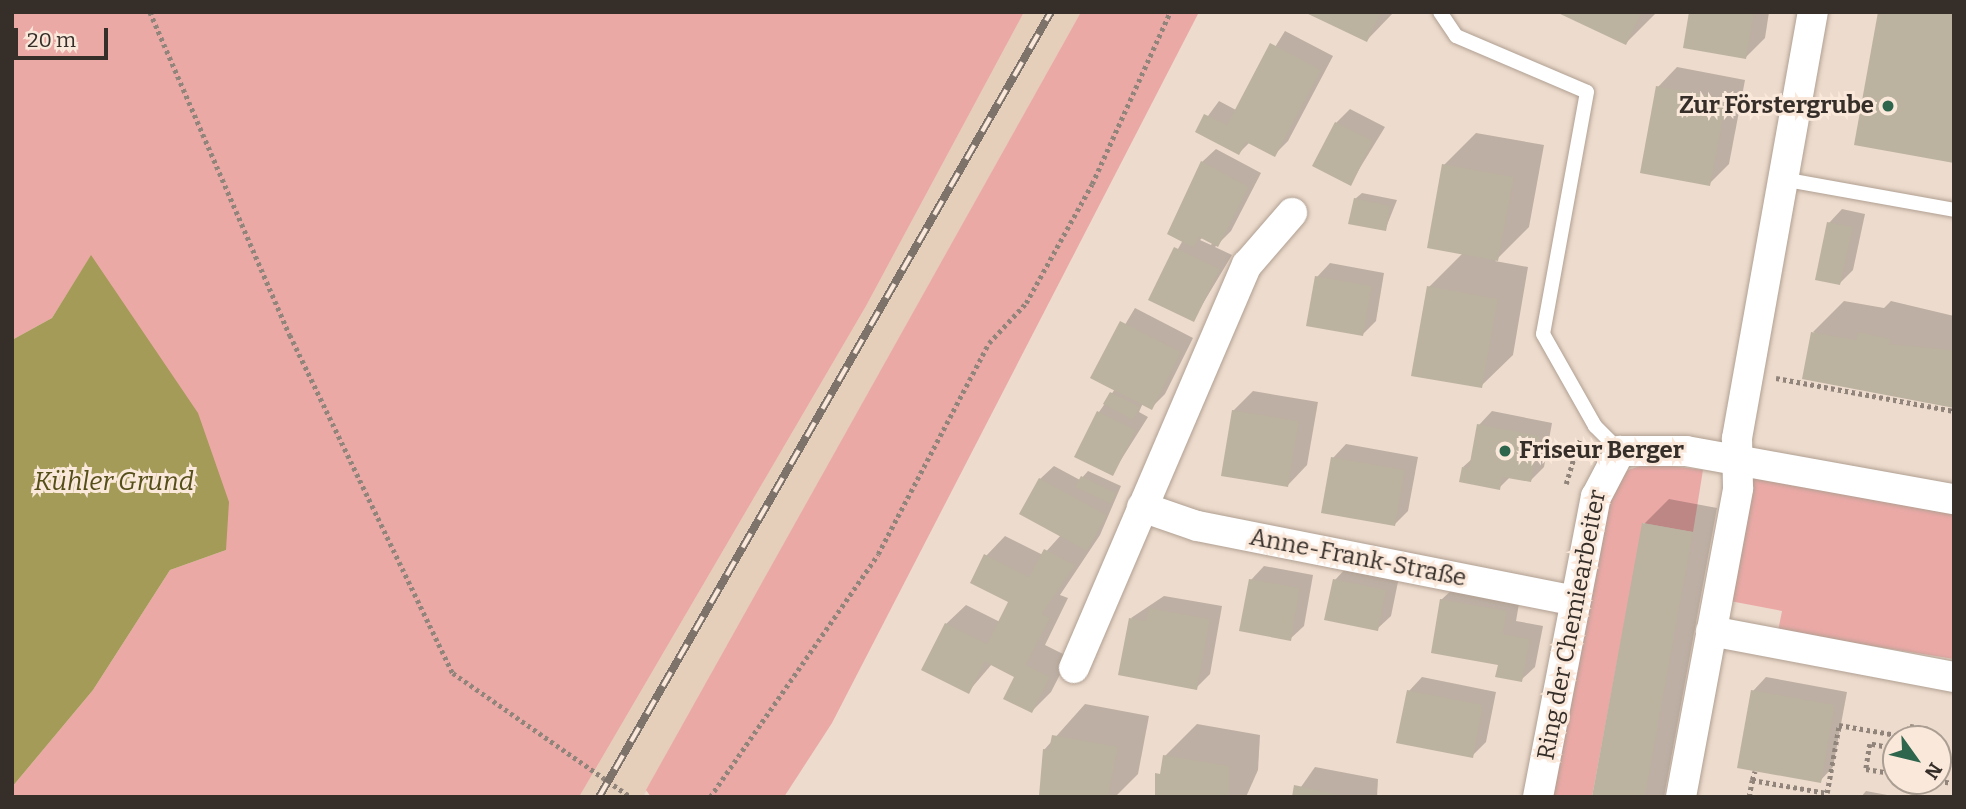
<!DOCTYPE html>
<meta charset="utf-8">
<style>
body{margin:0}
#map{position:relative;width:1966px;height:809px;overflow:hidden;background:#eddbcd;font-family:Bitter,serif}
div>[style]{position:absolute}
[style*='--x']{left:calc(var(--x)*1px);top:calc(var(--y)*1px);width:calc(var(--w)*1px);rotate:calc(var(--a)*1deg)}
.built>*{inset:0;background:#e5ceba}
.green>*{inset:0;background:#eba9a6}
.water>*{inset:0;background:#a39b57}
.shadow>*{inset:0;background:#0003}
.building>*{inset:0;background:#bcb2a0}
.path>*{height:4.5px;margin-top:-2.25px;transform-origin:0;background:repeating-linear-gradient(90deg,#91857b 0 3.5px,transparent 0 7px)}
.roads{filter:drop-shadow(0 0 2px #b0a092) drop-shadow(0 0 2px #b0a092)}
.service>*{height:14px;margin:-7px;padding:0 7px;transform-origin:7px;border-radius:7px;background:#fff}
.minor>*{height:30px;margin:-15px;padding:0 15px;transform-origin:15px;border-radius:15px;background:#fff}
.rail>*{height:8px;margin-top:-4px;transform-origin:0;background:repeating-linear-gradient(90deg,#fae8da 0 16px,#7e736a 0 32px);box-sizing:border-box;border-block:2px solid #7e736a}
.dots>*{width:19px;height:19px;translate:-50% -50%;box-sizing:border-box;border:4px solid #fae8da;border-radius:50%}
span{translate:-50% -50%;white-space:nowrap;text-align:center;line-height:1.15;-webkit-text-stroke:6px #fae8da;paint-order:stroke}
.poi-label{font-size:24px;color:#352e29;font-weight:700}
.right{translate:-100% -50%;text-align:right}
.left{translate:0 -50%;text-align:left}
.street-label{font-size:24px;color:#352e29}
.water-label{font-size:26px;color:#544e19;font-style:italic}
.frame{position:absolute;inset:0;border:14px solid #352e29;pointer-events:none}
.north{position:absolute;left:1882px;top:725px;width:70px;height:70px;box-sizing:border-box;background:#fae8da;border:2px solid #ab9e93;border-radius:50%;rotate:124deg;font-size:19px;font-weight:700;line-height:28px;text-align:center;color:#352e29}
.north::after{content:'';display:block;margin:auto;width:24px;height:32px;background:#2e654d;clip-path:polygon(50% 0,100% 100%,50% 72%,0 100%)}
.scale{position:absolute;left:14px;top:28px;width:94px;height:32px;box-sizing:border-box;border:4px solid #352e29;border-top:0;padding-left:9px;font-size:21px;line-height:24px;white-space:nowrap;color:#352e29;-webkit-text-stroke:5px #fae8da;paint-order:stroke}
</style>
<div id="map">
<div class="built">
<div style="clip-path:polygon(1024px 12px,1081px 12px,643px 797px,579px 797px,866px 306px)"></div>
</div>
<div class="green">
<div style="clip-path:polygon(12px 12px,1024px 12px,866px 306px,579px 797px,12px 797px,12px 787px,93px 690px,170px 570px,226px 550px,91px 256px,52px 318px,12px 340px)"></div>
<div style="clip-path:polygon(1081px 12px,1199px 12px,832px 723px,784px 797px,651px 797px,646px 790px)"></div>
<div style="clip-path:polygon(1649px 463px,1703px 470px,1693px 532px,1643px 523px,1592px 797px,1552px 797px,1610px 493px,1628px 470px)"></div>
<div style="clip-path:polygon(1750px 477px,1954px 514px,1954px 659px,1778px 631px,1782px 611px,1730px 601px)"></div>
</div>
<div class="water">
<div style="clip-path:polygon(91px 255px,198px 413px,229px 502px,226px 550px,170px 570px,93px 690px,12px 787px,12px 340px,52px 318px)"></div>
</div>
<div class="shadow">
<div style="clip-path:polygon(1308px 12px,1394px 12px,1367px 40px)"></div>
<div style="clip-path:polygon(1561px 12px,1657px 12px,1626px 43px)"></div>
<div style="clip-path:polygon(1691px 12px,1769px 12px,1765px 38px,1746px 57px)"></div>
<div style="clip-path:polygon(1285px 31px,1333px 56px,1288px 141px,1274px 155px,1250px 142px,1239px 153px,1197px 131px,1219px 101px,1236px 110px)"></div>
<div style="clip-path:polygon(1677px 67px,1745px 80px,1729px 164px,1709px 184px,1658px 87px)"></div>
<div style="clip-path:polygon(1350px 109px,1385px 127px,1350px 184px,1336px 123px)"></div>
<div style="clip-path:polygon(1476px 133px,1544px 145px,1529px 227px,1495px 261px,1528px 267px,1513px 355px,1481px 386px,1429px 287px,1463px 253px,1444px 165px)"></div>
<div style="clip-path:polygon(evenodd,1216px 149px,1261px 173px,1231px 231px,1215px 247px,1232px 255px,1193px 320px,1150px 299px,1183px 240px,1202px 162px,1216px 149px,1203px 237px,1213px 242px,1211px 245px,1200px 240px,1203px 237px)"></div>
<div style="clip-path:polygon(1362px 193px,1397px 200px,1385px 230px,1355px 199px)"></div>
<div style="clip-path:polygon(1842px 209px,1865px 214px,1853px 270px,1840px 283px,1829px 223px)"></div>
<div style="clip-path:polygon(1330px 263px,1384px 273px,1376px 321px,1362px 335px,1317px 277px)"></div>
<div style="clip-path:polygon(1844px 301px,1884px 308px,1891px 301px,1954px 316px,1954px 406px,1813px 332px)"></div>
<div style="clip-path:polygon(1135px 308px,1193px 338px,1165px 394px,1152px 407px,1143px 403px,1139px 412px,1148px 417px,1112px 474px,1099px 412px,1115px 389px,1093px 378px)"></div>
<div style="clip-path:polygon(1253px 391px,1318px 402px,1307px 465px,1288px 485px,1233px 411px)"></div>
<div style="clip-path:polygon(1492px 411px,1552px 423px,1544px 467px,1531px 480px,1511px 476px,1499px 488px,1463px 467px,1473px 458px,1479px 425px)"></div>
<div style="clip-path:polygon(1346px 444px,1418px 457px,1408px 511px,1395px 524px,1333px 458px)"></div>
<div style="clip-path:polygon(1054px 466px,1080px 480px,1088px 471px,1121px 486px,1100px 535px,1060px 595px,1068px 598px,1045px 645px,1069px 657px,1051px 692px,1032px 711px,1017px 676px,992px 664px,968px 692px,946px 624px,966px 605px,1000px 622px,1011px 601px,986px 556px,1005px 536px,1043px 555px,1061px 535px,1040px 479px)"></div>
<div style="clip-path:polygon(1669px 499px,1717px 508px,1664px 797px,1594px 797px,1644px 524px)"></div>
<div style="clip-path:polygon(1264px 566px,1313px 575px,1304px 626px,1290px 639px,1251px 580px)"></div>
<div style="clip-path:polygon(1348px 566px,1399px 577px,1391px 616px,1377px 629px,1335px 580px)"></div>
<div style="clip-path:polygon(1455px 587px,1520px 598px,1516px 621px,1543px 626px,1535px 667px,1521px 680px,1441px 600px)"></div>
<div style="clip-path:polygon(1164px 596px,1222px 606px,1210px 674px,1196px 688px,1131px 618px)"></div>
<div style="clip-path:polygon(1422px 677px,1496px 692px,1486px 742px,1472px 756px,1409px 691px)"></div>
<div style="clip-path:polygon(1766px 677px,1847px 692px,1833px 767px,1820px 781px,1753px 691px)"></div>
<div style="clip-path:polygon(1085px 704px,1149px 716px,1138px 774px,1115px 797px,1041px 795px,1044px 750px)"></div>
<div style="clip-path:polygon(1197px 724px,1260px 735px,1258px 770px,1246px 797px,1155px 797px,1165px 756px)"></div>
<div style="clip-path:polygon(1315px 767px,1378px 779px,1377px 797px,1294px 797px)"></div>
<div style="clip-path:polygon(1866px 791px,1898px 797px,1861px 797px)"></div>
</div>
<div class="building">
<div style="clip-path:polygon(1304px 12px,1381px 12px,1367px 42px)"></div>
<div style="clip-path:polygon(1556px 12px,1642px 12px,1626px 45px)"></div>
<div style="clip-path:polygon(1689px 12px,1754px 12px,1746px 59px,1683px 48px)"></div>
<div style="clip-path:polygon(1878px 12px,1954px 12px,1954px 163px,1854px 145px)"></div>
<div style="clip-path:polygon(1270px 43px,1321px 70px,1275px 157px,1246px 142px,1239px 155px,1195px 132px,1204px 114px,1227px 125px)"></div>
<div style="clip-path:polygon(1656px 86px,1727px 99px,1710px 186px,1640px 173px)"></div>
<div style="clip-path:polygon(1335px 122px,1373px 141px,1351px 186px,1312px 166px)"></div>
<div style="clip-path:polygon(1201px 161px,1249px 187px,1218px 247px,1199px 237px,1194px 248px,1167px 234px)"></div>
<div style="clip-path:polygon(1442px 164px,1514px 177px,1498px 261px,1427px 248px)"></div>
<div style="clip-path:polygon(1354px 198px,1391px 206px,1386px 231px,1348px 224px)"></div>
<div style="clip-path:polygon(1827px 222px,1853px 227px,1840px 285px,1815px 280px)"></div>
<div style="clip-path:polygon(1174px 247px,1220px 269px,1194px 322px,1148px 300px)"></div>
<div style="clip-path:polygon(1315px 276px,1372px 286px,1363px 336px,1306px 326px)"></div>
<div style="clip-path:polygon(1427px 286px,1498px 299px,1482px 388px,1411px 376px)"></div>
<div style="clip-path:polygon(1120px 321px,1181px 352px,1152px 410px,1090px 378px)"></div>
<div style="clip-path:polygon(1811px 332px,1856px 340px,1858px 332px,1891px 339px,1890px 344px,1952px 350px,1954px 408px,1802px 379px)"></div>
<div style="clip-path:polygon(1110px 392px,1140px 407px,1133px 420px,1103px 404px)"></div>
<div style="clip-path:polygon(1232px 410px,1299px 421px,1288px 487px,1221px 476px)"></div>
<div style="clip-path:polygon(1097px 411px,1136px 430px,1113px 476px,1074px 457px)"></div>
<div style="clip-path:polygon(1477px 424px,1540px 436px,1531px 482px,1502px 477px,1500px 490px,1459px 482px,1462px 467px,1469px 468px)"></div>
<div style="clip-path:polygon(1331px 457px,1405px 470px,1395px 526px,1321px 513px)"></div>
<div style="clip-path:polygon(1081px 476px,1116px 493px,1111px 504px,1075px 487px)"></div>
<div style="clip-path:polygon(1039px 478px,1107px 515px,1087px 551px,1019px 514px)"></div>
<div style="clip-path:polygon(1642px 523px,1693px 532px,1645px 797px,1592px 797px)"></div>
<div style="clip-path:polygon(1044px 549px,1075px 565px,1042px 614px,1050px 618px,1026px 665px,1050px 677px,1032px 713px,1003px 699px,1014px 677px,985px 662px,969px 694px,921px 670px,945px 623px,987px 644px,1008px 602px,970px 583px,984px 554px,1029px 577px)"></div>
<div style="clip-path:polygon(1249px 579px,1300px 588px,1291px 641px,1239px 631px)"></div>
<div style="clip-path:polygon(1333px 579px,1386px 590px,1378px 631px,1324px 620px)"></div>
<div style="clip-path:polygon(1440px 599px,1507px 611px,1503px 634px,1530px 639px,1522px 682px,1495px 677px,1498px 665px,1431px 653px)"></div>
<div style="clip-path:polygon(1149px 608px,1210px 619px,1197px 690px,1118px 675px,1129px 618px,1146px 621px)"></div>
<div style="clip-path:polygon(1407px 690px,1483px 705px,1473px 758px,1396px 743px)"></div>
<div style="clip-path:polygon(1751px 690px,1835px 705px,1821px 783px,1737px 768px)"></div>
<div style="clip-path:polygon(1052px 735px,1118px 747px,1108px 797px,1039px 796px,1043px 749px,1049px 750px)"></div>
<div style="clip-path:polygon(1163px 755px,1229px 766px,1229px 797px,1155px 797px,1155px 773px,1160px 774px)"></div>
<div style="clip-path:polygon(1294px 785px,1345px 796px,1345px 797px,1292px 797px)"></div>
</div>
<div class="path">
<div style="--x:150;--y:12;--w:352;--a:66.6"></div>
<div style="--x:290;--y:335;--w:375;--a:64.3"></div>
<div style="--x:453;--y:673;--w:217;--a:34.9"></div>
<div style="--x:1776;--y:378;--w:181;--a:10.5"></div>
<div style="--x:1566;--y:484;--w:46;--a:-73.5"></div>
<div style="--x:1896;--y:749;--w:26;--a:-169"></div>
<div style="--x:1870;--y:744;--w:25;--a:99"></div>
<div style="--x:1866;--y:769;--w:30;--a:9"></div>
<div style="--x:1752;--y:780;--w:9;--a:-72"></div>
<div style="--x:1938;--y:781;--w:16;--a:7"></div>
<div style="--x:710;--y:797;--w:295;--a:-55.3"></div>
<div style="--x:878;--y:554;--w:238;--a:-62.3"></div>
<div style="--x:989;--y:343;--w:54;--a:-47.2"></div>
<div style="--x:1026;--y:303;--w:136;--a:-61"></div>
<div style="--x:1092;--y:184;--w:189;--a:-65.6"></div>
<div style="--x:1749;--y:797;--w:17;--a:-80"></div>
<div style="--x:1752;--y:780;--w:76;--a:9.8"></div>
<div style="--x:1827;--y:793;--w:69;--a:-80"></div>
<div style="--x:1839;--y:725;--w:70;--a:9.9"></div>
<div style="--x:1908;--y:737;--w:11;--a:-80"></div>
<div style="--x:1910;--y:726;--w:19;--a:9"></div>
<div style="--x:1929;--y:729;--w:10;--a:96"></div>
</div>
<div class="roads">
<div class="service">
<div style="--x:1440;--y:12;--w:29;--a:56"></div>
<div style="--x:1456;--y:36;--w:142;--a:23.1"></div>
<div style="--x:1587;--y:92;--w:246;--a:100.3"></div>
<div style="--x:1543;--y:334;--w:106;--a:60.5"></div>
<div style="--x:1595;--y:426;--w:35;--a:45"></div>
<div style="--x:1782;--y:179;--w:175;--a:10.2"></div>
</div>
<div class="minor">
<div style="--x:1142;--y:507;--w:58;--a:19.1"></div>
<div style="--x:1197;--y:526;--w:386;--a:11.2"></div>
<div style="--x:1711;--y:631;--w:247;--a:10.7"></div>
<div style="--x:1074;--y:668;--w:439;--a:-66.8"></div>
<div style="--x:1247;--y:265;--w:69;--a:-49.1"></div>
<div style="--x:1538;--y:797;--w:306;--a:-79.1"></div>
<div style="--x:1596;--y:497;--w:52;--a:-62.4"></div>
<div style="--x:1620;--y:451;--w:66;--a:0"></div>
<div style="--x:1686;--y:451;--w:272;--a:10.2"></div>
<div style="--x:1681;--y:797;--w:314;--a:-79.5"></div>
<div style="--x:1738;--y:488;--w:50;--a:-91.1"></div>
<div style="--x:1737;--y:438;--w:433;--a:-79.9"></div>
</div>
</div>
<div class="rail">
<div style="--x:599;--y:797;--w:906;--a:-60.07"></div>
</div>
<div class="dots">
<div style="left:1888px;top:106px;background:#2e654d"></div>
<div style="left:1505px;top:451px;background:#2e654d"></div>
</div>
<div class="poi-label">
<span class="right" style="left:1874px;top:106px">Zur Förstergrube</span>
<span class="left" style="left:1519px;top:451px">Friseur Berger</span>
</div>
<div class="street-label">
<span style="left:1358px;top:558px;rotate:11deg">Anne-Frank-Straße</span>
<span style="left:1572px;top:625px;rotate:-79deg">Ring der Chemiearbeiter</span>
</div>
<div class="water-label">
<span style="left:114px;top:482px">Kühler Grund</span>
</div>
<div class="frame"></div>
<div class="north">N</div>
<div class="scale">20 m</div>
</div>
